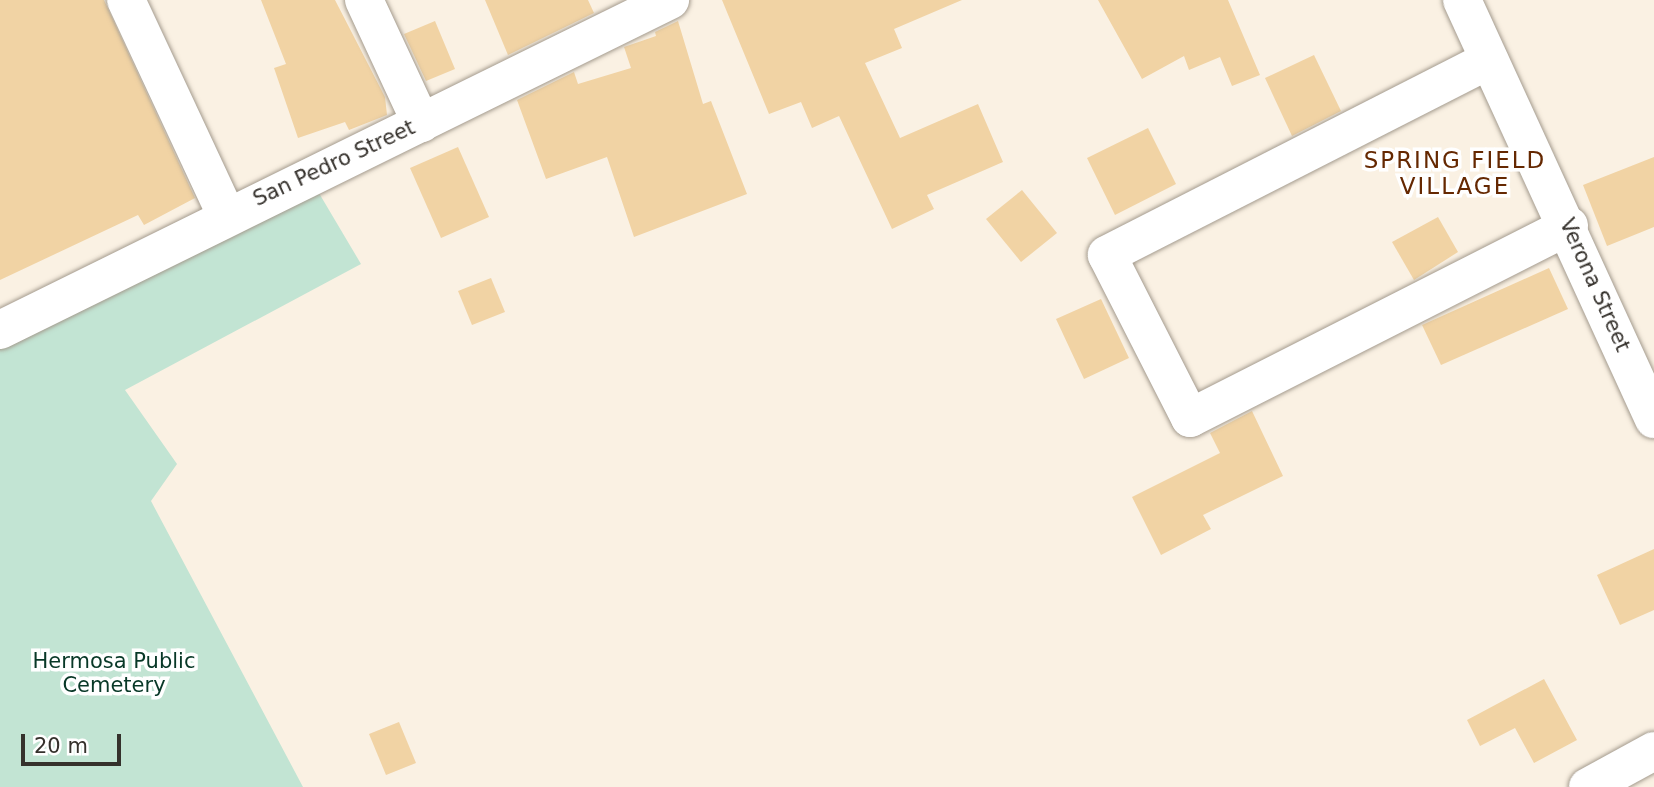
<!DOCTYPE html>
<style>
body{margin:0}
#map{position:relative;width:1654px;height:787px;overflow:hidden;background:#faf1e3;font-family:"DejaVu Sans",sans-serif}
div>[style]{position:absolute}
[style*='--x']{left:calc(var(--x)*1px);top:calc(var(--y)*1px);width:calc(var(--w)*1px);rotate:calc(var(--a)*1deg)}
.green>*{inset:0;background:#c2e4d3}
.building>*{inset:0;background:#f1d3a4}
.roads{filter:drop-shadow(0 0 2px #a49b8e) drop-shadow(0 0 2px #a49b8e)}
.minor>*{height:38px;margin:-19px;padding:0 19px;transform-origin:19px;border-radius:19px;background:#fff}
span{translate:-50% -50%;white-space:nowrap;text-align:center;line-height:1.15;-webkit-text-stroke:7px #fff;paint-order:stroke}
.street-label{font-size:21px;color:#35312c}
.park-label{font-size:21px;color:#083827}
.neighbourhood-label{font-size:23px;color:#652801;letter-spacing:2px}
.scale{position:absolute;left:21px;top:734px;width:100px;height:32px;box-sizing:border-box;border:4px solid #35312c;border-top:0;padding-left:9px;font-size:21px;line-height:24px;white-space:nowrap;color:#35312c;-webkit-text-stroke:5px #fff;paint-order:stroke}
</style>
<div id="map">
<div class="green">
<div style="clip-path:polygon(313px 183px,361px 264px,125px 390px,177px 464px,151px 501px,303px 787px,0 787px,0 340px)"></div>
</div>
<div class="building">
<div style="clip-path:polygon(0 0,104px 0,195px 198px,144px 225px,138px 215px,0 280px)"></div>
<div style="clip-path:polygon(261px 0,335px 0,385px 97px,387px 115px,349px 130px,345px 122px,298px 138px,274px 68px,286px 64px)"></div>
<div style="clip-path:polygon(485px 0,588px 0,594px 13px,508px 55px)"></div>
<div style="clip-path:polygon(722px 0,962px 0,894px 29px,902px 48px,865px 63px,900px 138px,978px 104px,1003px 162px,927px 195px,934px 209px,892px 229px,839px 116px,812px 128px,801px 102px,769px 114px)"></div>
<div style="clip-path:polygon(1098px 0,1228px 0,1260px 75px,1232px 86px,1220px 57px,1189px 70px,1184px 56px,1142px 79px)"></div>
<div style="clip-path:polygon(435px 21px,455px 69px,426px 81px,404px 34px)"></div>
<div style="clip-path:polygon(678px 21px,703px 104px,711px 101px,747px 194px,634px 237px,607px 157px,546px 179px,517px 100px,574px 72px,578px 84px,631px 68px,624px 47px,656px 36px,655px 32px)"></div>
<div style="clip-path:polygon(1314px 55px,1341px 111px,1292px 136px,1265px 78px)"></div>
<div style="clip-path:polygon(1148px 128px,1176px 184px,1115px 215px,1087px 158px)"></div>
<div style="clip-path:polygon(458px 147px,489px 217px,441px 238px,410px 168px)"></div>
<div style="clip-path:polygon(1654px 157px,1654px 227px,1607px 246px,1583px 185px)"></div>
<div style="clip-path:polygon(1022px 190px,1057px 233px,1021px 262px,986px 219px)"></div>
<div style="clip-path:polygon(1438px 217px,1458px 252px,1414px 280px,1392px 242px)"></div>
<div style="clip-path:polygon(1549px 268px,1568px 309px,1441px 365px,1422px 325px)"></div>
<div style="clip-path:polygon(491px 278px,505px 312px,472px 325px,458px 291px)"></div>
<div style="clip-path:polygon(1101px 299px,1129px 358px,1084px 379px,1056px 319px)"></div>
<div style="clip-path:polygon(1252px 411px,1283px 476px,1203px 515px,1211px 529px,1161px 555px,1132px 497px,1220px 453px,1210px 433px)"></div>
<div style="clip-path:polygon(1654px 549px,1654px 610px,1620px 625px,1597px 575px)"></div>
<div style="clip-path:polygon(1544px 679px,1577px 740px,1534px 763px,1515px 728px,1480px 746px,1467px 720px)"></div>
<div style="clip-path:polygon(399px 722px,416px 763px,386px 775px,369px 734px)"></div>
</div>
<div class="roads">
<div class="minor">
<div style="--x:126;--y:0;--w:236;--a:65"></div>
<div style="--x:364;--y:0;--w:136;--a:65.1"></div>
<div style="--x:1462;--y:0;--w:461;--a:65.4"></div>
<div style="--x:1489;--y:60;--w:429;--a:153"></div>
<div style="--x:1107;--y:255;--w:183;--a:63"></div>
<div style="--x:1190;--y:418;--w:425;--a:-26.9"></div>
<div style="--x:0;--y:330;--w:747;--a:-26.22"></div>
<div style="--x:1588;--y:787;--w:75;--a:-28.6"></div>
</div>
</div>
<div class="street-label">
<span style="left:334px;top:163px;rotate:-25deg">San Pedro Street</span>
<span style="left:1595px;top:285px;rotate:66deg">Verona Street</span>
</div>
<div class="park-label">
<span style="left:114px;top:673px">Hermosa Public<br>Cemetery</span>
</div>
<div class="neighbourhood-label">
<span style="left:1455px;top:173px">SPRING FIELD<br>VILLAGE</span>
</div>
<div class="scale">20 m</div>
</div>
